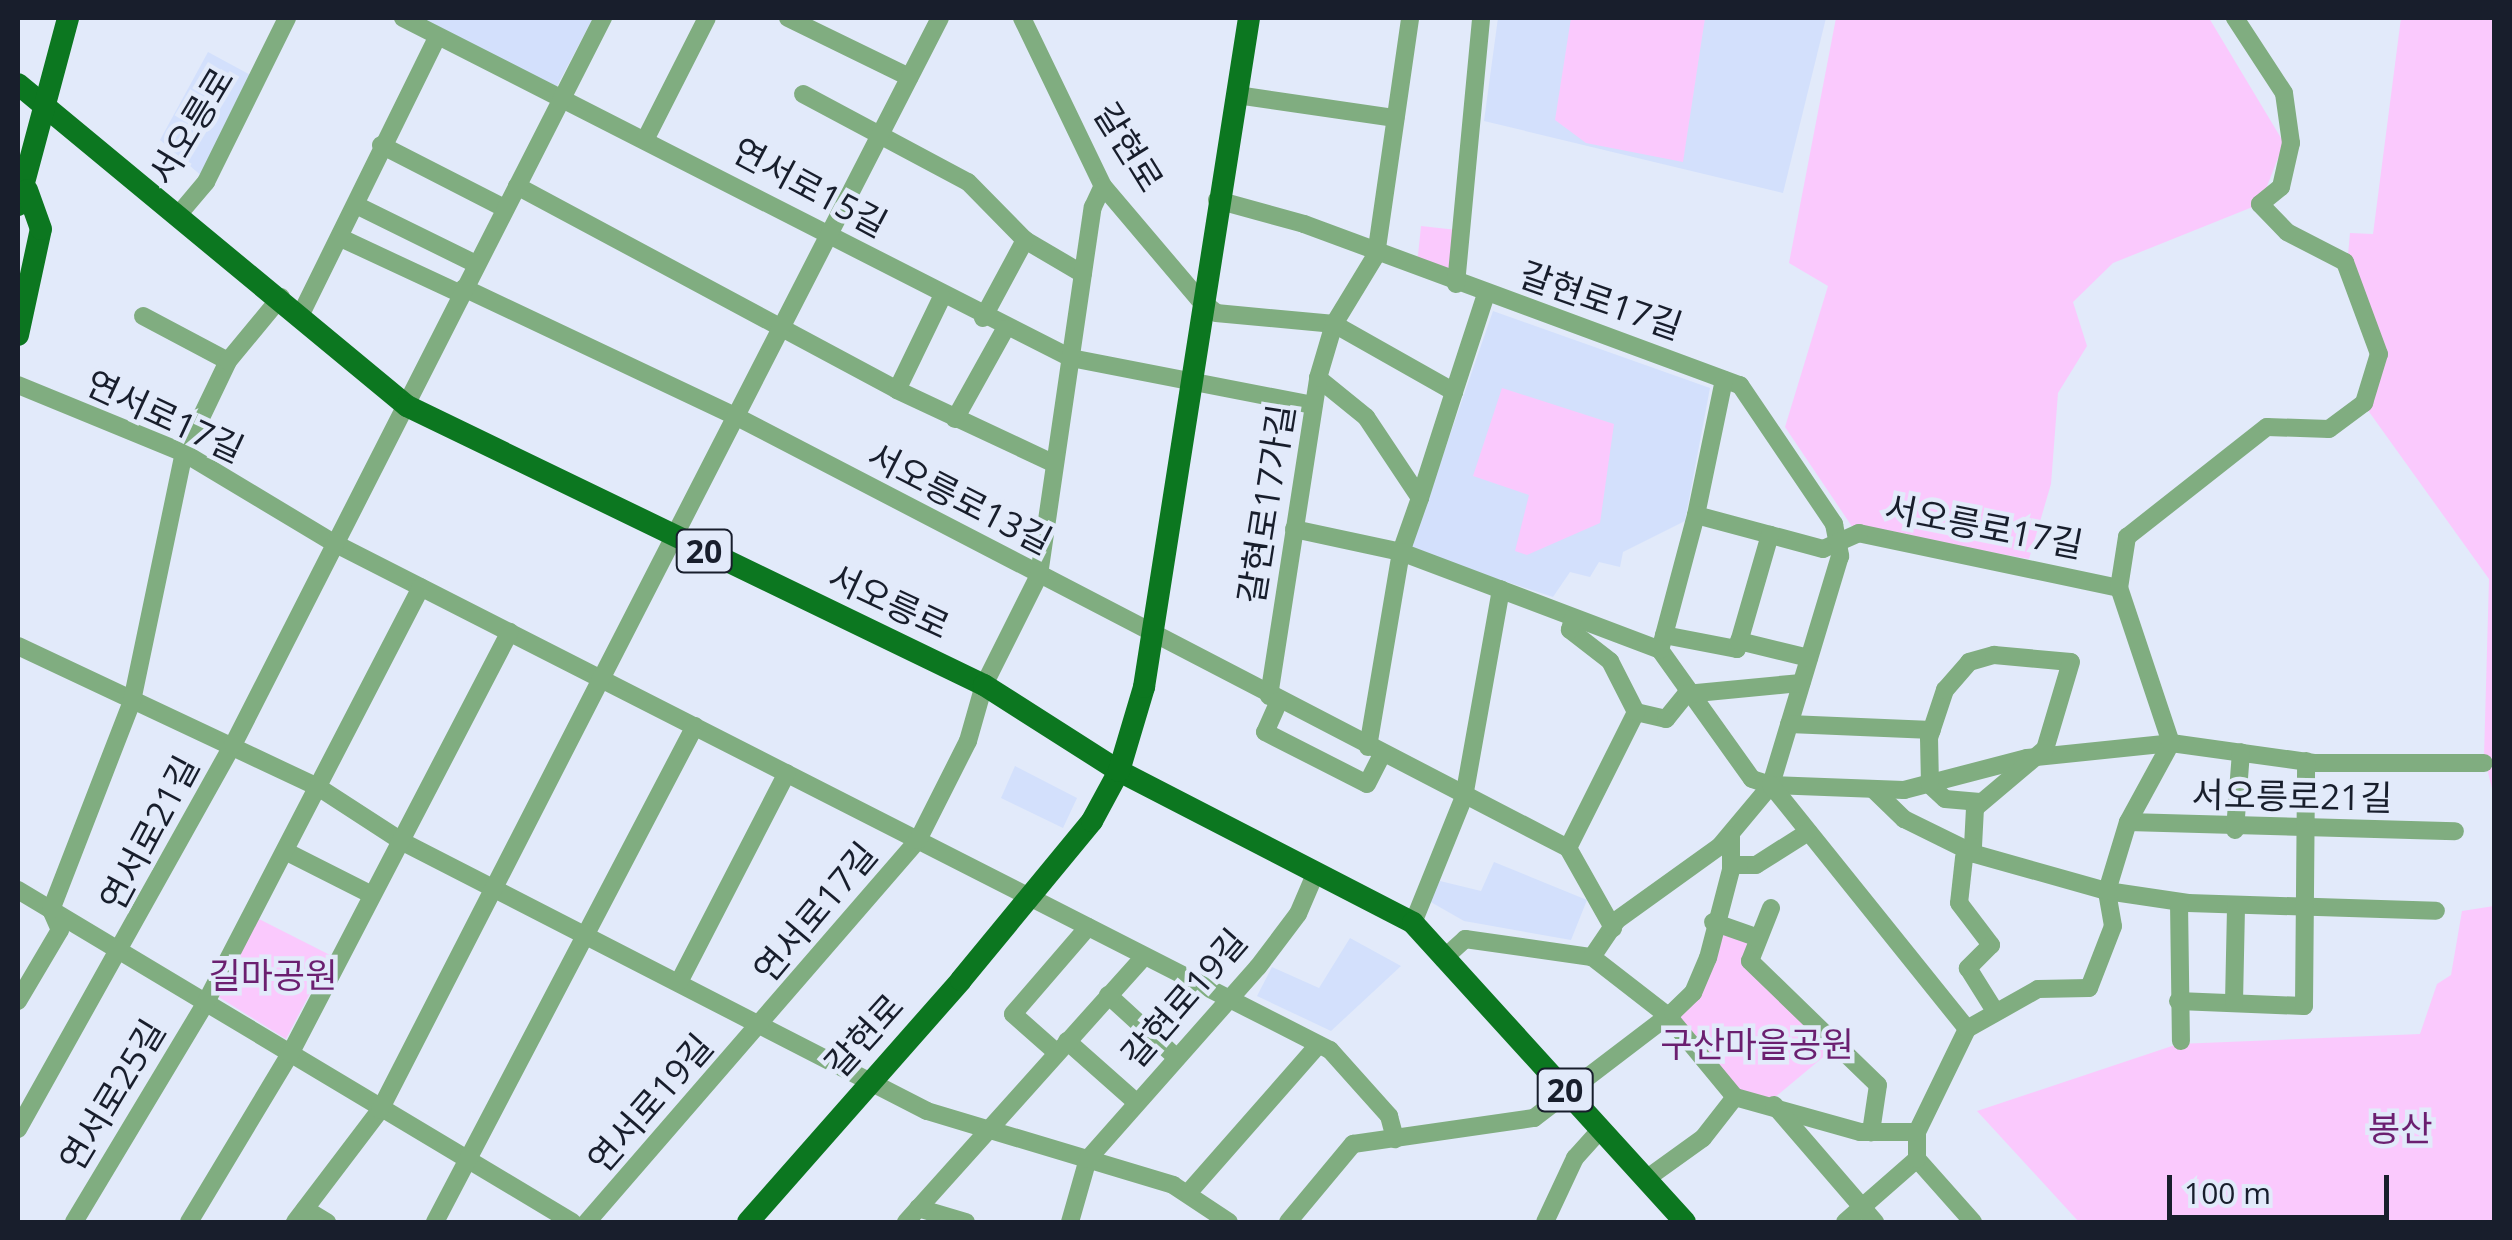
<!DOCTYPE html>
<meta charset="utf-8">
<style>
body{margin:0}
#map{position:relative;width:2512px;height:1240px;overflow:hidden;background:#e2eafa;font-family:"Open Sans","Noto Sans KR",sans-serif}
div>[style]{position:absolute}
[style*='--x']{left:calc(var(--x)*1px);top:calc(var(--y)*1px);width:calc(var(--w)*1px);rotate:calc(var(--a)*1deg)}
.built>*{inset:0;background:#d3e0fc}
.green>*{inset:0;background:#fac9fd}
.minor>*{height:18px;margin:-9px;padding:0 9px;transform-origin:9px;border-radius:9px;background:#80ad80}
.major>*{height:22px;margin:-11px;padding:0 11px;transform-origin:11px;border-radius:11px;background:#0c7720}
span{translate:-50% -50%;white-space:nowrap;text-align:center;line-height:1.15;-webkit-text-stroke:9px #e2eafa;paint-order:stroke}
.shield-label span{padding:2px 8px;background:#e2eafa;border:2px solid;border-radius:8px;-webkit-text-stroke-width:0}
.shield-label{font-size:32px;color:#181e2c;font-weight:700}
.street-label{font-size:35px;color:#181e2c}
.park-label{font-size:35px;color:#6b1f70}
.frame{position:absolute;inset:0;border:20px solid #181e2c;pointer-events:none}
.scale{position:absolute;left:2167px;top:1175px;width:222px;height:45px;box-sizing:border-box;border:5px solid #181e2c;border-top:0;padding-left:12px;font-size:30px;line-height:35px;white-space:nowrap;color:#181e2c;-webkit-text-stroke:8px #e2eafa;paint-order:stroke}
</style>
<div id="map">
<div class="built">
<div style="clip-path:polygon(419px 18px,593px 18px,556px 88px)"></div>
<div style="clip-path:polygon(1498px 18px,1826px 18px,1783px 193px,1484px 121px)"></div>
<div style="clip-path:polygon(208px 52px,256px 78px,204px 178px,160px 140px)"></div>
<div style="clip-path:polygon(1493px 311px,1710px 388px,1685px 521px,1623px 552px,1620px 567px,1599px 562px,1590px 577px,1570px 572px,1553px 597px,1410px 550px)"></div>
<div style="clip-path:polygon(1015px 766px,1077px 798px,1063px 828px,1001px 798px)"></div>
<div style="clip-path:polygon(1494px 862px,1587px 900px,1571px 940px,1464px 921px,1429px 901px,1440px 881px,1481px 891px)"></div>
<div style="clip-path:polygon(1350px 938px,1401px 966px,1331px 1031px,1257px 996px,1272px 967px,1319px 988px)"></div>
</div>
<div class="green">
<div style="clip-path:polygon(1571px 18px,1705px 18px,1683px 162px,1586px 143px,1555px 120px)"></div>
<div style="clip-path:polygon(1836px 18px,2209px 18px,2284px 143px,2260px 204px,2113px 263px,2073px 302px,2087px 346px,2058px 393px,2051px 484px,2029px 559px,1853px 528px,1785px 427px,1828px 286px,1789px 263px)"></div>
<div style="clip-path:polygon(2401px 18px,2494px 18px,2494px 797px,2484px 756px,2489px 579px,2367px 409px,2385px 349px,2348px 255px,2350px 233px,2373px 234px)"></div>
<div style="clip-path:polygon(1421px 226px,1457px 230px,1453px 278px,1417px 265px)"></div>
<div style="clip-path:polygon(1502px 388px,1614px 424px,1600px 523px,1527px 555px,1515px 551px,1529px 495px,1473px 476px)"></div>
<div style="clip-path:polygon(2494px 906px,2494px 1222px,2079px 1222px,1977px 1111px,2178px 1044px,2420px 1034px,2437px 984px,2451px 975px,2462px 911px)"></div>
<div style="clip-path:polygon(257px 918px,330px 955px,286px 1039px,217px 996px)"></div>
<div style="clip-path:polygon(1718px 930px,1750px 940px,1747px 946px,1834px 1048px,1774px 1098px,1735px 1092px,1673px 1012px)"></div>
</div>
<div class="minor">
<div style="--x:403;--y:18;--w:750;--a:26.98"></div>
<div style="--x:1071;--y:358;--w:247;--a:11"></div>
<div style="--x:788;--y:18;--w:135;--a:26"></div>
<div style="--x:1022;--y:18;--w:187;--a:64.3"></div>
<div style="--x:1103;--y:186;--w:148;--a:49.7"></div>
<div style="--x:1199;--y:299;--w:22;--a:39"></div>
<div style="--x:1216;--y:313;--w:119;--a:5.3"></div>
<div style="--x:1334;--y:324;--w:138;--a:29.5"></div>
<div style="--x:1454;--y:392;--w:111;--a:107.8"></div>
<div style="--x:803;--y:94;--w:187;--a:28.1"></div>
<div style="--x:968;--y:182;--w:81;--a:45.5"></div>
<div style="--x:1025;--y:240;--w:67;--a:30.4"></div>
<div style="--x:1237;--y:95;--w:160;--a:8.3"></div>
<div style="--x:645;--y:140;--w:137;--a:-63.1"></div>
<div style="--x:381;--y:145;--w:138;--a:27.1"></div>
<div style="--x:517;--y:186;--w:431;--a:28.2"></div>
<div style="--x:897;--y:390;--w:174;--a:25.1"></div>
<div style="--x:1217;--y:200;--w:90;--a:15.4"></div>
<div style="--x:1304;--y:224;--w:465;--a:20.3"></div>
<div style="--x:1740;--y:385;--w:168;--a:55.9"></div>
<div style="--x:1834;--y:524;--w:33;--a:79"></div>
<div style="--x:1840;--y:556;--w:239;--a:106.8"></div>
<div style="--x:1771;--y:785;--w:80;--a:129.9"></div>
<div style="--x:1720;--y:846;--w:127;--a:144.3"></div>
<div style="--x:1617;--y:920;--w:45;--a:124"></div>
<div style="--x:356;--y:205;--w:134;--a:26.2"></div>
<div style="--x:179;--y:214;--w:42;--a:-49.8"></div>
<div style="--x:206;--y:182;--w:183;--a:-63.7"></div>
<div style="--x:343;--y:239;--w:130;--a:25"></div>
<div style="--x:1456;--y:284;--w:267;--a:-84.6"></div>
<div style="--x:464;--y:288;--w:304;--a:25.3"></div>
<div style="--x:739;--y:418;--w:934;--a:27.42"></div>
<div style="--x:301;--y:314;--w:308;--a:-63.8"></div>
<div style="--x:143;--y:316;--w:96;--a:27.9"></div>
<div style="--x:983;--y:318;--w:89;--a:-61.7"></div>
<div style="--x:18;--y:385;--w:179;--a:22.3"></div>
<div style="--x:184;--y:453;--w:175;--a:31"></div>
<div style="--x:334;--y:543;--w:1118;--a:26.98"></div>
<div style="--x:1330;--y:1050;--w:89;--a:48.2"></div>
<div style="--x:1389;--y:1116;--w:24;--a:75"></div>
<div style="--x:897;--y:390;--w:103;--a:-64.2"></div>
<div style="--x:1454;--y:392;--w:103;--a:-71.9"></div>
<div style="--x:955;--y:419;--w:103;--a:-60.9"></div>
<div style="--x:1696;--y:515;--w:138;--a:-78.3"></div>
<div style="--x:1294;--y:529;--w:109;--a:12.1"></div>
<div style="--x:1401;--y:552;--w:57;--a:-70.6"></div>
<div style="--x:1420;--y:498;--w:97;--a:-123.7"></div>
<div style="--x:1366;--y:417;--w:62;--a:-140.9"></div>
<div style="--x:2119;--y:588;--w:266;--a:-168.1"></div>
<div style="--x:1859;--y:533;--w:39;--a:156"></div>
<div style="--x:1823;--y:549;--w:131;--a:-165"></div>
<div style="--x:1696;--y:515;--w:140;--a:104.9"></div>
<div style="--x:1660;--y:650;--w:158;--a:54.5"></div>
<div style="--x:1752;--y:779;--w:20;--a:18"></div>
<div style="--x:1771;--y:785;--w:133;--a:2.2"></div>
<div style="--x:1904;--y:790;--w:127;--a:-14.6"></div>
<div style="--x:2027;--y:758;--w:145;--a:-5.9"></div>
<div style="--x:2171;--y:743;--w:146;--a:7.9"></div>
<div style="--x:2316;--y:763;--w:168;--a:0"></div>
<div style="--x:1664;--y:635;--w:74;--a:10.9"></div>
<div style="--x:1737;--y:649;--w:119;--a:-73.9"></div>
<div style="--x:1739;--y:641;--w:72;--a:13.7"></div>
<div style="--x:18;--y:646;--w:331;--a:25.2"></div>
<div style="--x:318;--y:787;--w:99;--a:33"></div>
<div style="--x:401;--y:841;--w:591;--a:27.17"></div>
<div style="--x:927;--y:1111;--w:257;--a:16.7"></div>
<div style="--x:1173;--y:1185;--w:67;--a:33.5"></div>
<div style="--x:1269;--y:696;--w:322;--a:-81.2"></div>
<div style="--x:1318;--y:378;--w:56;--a:-73.5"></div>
<div style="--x:1334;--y:324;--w:81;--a:-58.7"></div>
<div style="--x:1376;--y:255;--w:239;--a:-81.8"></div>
<div style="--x:1279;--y:701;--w:34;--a:114"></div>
<div style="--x:1265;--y:732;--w:114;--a:27"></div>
<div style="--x:1367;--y:784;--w:33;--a:-63"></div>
<div style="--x:1636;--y:712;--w:31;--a:13"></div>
<div style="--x:1666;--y:719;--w:32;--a:-51"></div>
<div style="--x:1686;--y:694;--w:116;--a:-5.5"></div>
<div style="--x:1789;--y:724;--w:143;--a:2.4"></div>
<div style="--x:1368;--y:747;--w:198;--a:-80.4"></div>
<div style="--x:1401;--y:552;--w:277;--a:20.7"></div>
<div style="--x:1771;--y:785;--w:313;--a:51.2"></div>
<div style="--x:1874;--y:790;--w:42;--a:44"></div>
<div style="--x:1904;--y:819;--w:79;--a:26.2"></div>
<div style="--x:1975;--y:854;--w:137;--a:15.7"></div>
<div style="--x:2107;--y:891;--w:82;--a:8.4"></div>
<div style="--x:2188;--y:903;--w:248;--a:1.8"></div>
<div style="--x:1980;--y:802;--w:35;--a:-175"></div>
<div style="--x:1945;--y:799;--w:21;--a:-137"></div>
<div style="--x:1930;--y:785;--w:47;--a:-91.2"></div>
<div style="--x:1929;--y:738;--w:51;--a:-71.6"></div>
<div style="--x:1945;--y:690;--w:37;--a:-49"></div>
<div style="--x:1969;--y:662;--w:26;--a:-16"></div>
<div style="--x:1994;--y:655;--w:77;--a:5.2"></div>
<div style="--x:2071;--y:662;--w:91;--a:106.6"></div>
<div style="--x:2045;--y:749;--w:92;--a:139.9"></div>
<div style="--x:1975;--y:808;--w:39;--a:93"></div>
<div style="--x:1973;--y:847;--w:14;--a:129"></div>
<div style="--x:1964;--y:858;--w:45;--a:96.3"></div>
<div style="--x:1959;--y:903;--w:53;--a:52.7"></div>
<div style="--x:1991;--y:945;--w:33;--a:135"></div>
<div style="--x:1968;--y:968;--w:51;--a:57.9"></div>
<div style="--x:2128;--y:822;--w:327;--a:1.6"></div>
<div style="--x:2235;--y:830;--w:78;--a:-85.6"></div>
<div style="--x:1568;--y:848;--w:152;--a:-63.4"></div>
<div style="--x:1636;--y:712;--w:57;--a:-117"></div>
<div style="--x:1610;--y:661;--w:51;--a:-142.2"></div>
<div style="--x:1570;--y:630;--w:12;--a:-76"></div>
<div style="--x:1568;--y:848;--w:92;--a:60.6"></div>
<div style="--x:285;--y:851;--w:97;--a:26.8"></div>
<div style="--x:1732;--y:865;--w:24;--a:0"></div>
<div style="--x:1756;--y:865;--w:62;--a:-32.4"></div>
<div style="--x:18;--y:890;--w:646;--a:30.93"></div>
<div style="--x:2179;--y:902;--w:139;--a:89.2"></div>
<div style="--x:1771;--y:908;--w:57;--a:111.6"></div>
<div style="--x:1750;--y:961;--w:178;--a:44.1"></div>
<div style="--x:1878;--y:1085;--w:48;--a:98.5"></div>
<div style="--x:1713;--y:922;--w:46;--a:19.2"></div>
<div style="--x:1413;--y:923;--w:136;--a:-68"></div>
<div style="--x:1464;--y:797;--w:211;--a:-79.9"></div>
<div style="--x:1443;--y:959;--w:30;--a:-42"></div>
<div style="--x:1465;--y:939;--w:128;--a:8.1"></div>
<div style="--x:1592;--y:957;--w:96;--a:37.8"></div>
<div style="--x:1668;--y:1016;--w:105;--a:50.4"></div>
<div style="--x:1735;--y:1097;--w:130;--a:15.6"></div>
<div style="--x:1860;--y:1132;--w:57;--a:0"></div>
<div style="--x:679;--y:982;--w:235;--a:-62.7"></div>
<div style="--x:1108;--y:995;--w:92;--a:42.4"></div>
<div style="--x:18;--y:1001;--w:82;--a:-59.4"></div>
<div style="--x:60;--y:930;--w:22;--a:-114"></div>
<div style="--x:51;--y:910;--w:224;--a:-68.8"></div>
<div style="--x:132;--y:701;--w:253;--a:-78.2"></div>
<div style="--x:184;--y:453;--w:102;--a:-64.4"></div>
<div style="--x:228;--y:361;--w:83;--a:-50.4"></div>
<div style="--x:2178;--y:1001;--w:126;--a:2.3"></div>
<div style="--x:2304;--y:1006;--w:245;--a:-89.5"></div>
<div style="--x:2234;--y:1003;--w:98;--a:-88.8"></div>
<div style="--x:1067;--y:1041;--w:92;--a:41.5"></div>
<div style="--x:1056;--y:1052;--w:57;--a:-138.5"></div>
<div style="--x:1013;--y:1014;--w:115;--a:-49.2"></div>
<div style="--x:1774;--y:1105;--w:155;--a:49.2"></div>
<div style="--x:18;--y:1129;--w:440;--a:-60.8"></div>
<div style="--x:233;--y:745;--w:816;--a:-63.03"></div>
<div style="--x:1646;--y:1179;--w:70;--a:-35.7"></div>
<div style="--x:1703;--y:1138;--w:52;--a:-52"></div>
<div style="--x:1189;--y:1192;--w:196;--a:-48.7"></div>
<div style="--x:918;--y:1208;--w:50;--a:16.3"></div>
<div style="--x:305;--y:1209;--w:26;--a:31"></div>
<div style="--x:74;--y:1222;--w:257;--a:-59"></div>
<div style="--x:206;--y:1002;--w:467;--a:-62.6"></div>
<div style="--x:189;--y:1222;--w:196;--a:-59"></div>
<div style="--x:290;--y:1054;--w:476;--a:-62.5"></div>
<div style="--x:295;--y:1222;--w:141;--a:-52.8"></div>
<div style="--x:380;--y:1110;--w:1227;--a:-62.85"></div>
<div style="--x:435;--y:1222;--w:560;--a:-62.34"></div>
<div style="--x:587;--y:1222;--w:505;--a:-49.09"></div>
<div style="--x:918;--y:840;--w:111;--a:-63.2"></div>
<div style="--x:968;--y:741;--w:58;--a:-74.1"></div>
<div style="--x:984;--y:685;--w:123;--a:-63.4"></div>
<div style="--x:1039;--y:575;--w:372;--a:-81.7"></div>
<div style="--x:1093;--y:207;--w:23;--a:-65"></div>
<div style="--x:906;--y:1222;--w:355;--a:-48.1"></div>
<div style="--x:1070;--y:1222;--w:66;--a:-74.1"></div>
<div style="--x:1088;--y:1159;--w:256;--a:-48.5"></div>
<div style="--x:1258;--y:967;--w:66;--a:-53"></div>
<div style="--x:1298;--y:914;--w:46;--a:-66.8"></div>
<div style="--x:1288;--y:1222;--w:102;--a:-50.2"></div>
<div style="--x:1353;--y:1144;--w:183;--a:-8.2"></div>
<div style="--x:1534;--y:1118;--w:175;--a:-37.3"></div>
<div style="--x:1673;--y:1012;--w:28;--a:-44"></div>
<div style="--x:1693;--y:993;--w:38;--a:-67"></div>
<div style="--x:1708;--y:958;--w:91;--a:-75.4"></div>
<div style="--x:1731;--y:870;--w:35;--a:-90"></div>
<div style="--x:1545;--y:1222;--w:71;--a:-64.9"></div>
<div style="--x:1575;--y:1158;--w:39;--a:-48"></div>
<div style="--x:1845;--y:1222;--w:96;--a:-41.2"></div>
<div style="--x:1973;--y:1222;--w:84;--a:-131.6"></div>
<div style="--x:1917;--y:1159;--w:27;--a:-90"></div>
<div style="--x:1917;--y:1132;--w:114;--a:-64.1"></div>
<div style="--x:1967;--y:1029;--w:81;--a:-29.4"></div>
<div style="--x:2038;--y:989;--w:51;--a:-1.1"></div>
<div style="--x:2089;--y:988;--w:66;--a:-68.8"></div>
<div style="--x:2113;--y:926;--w:36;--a:-100"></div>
<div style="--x:2107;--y:891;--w:72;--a:-73.1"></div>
<div style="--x:2128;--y:822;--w:90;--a:-61.4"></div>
<div style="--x:2171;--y:743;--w:163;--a:-108.5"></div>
<div style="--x:2119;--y:588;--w:52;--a:-81.1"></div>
<div style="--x:2127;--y:537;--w:178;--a:-38.2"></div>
<div style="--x:2267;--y:427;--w:62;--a:1.8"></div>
<div style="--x:2329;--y:429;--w:44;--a:-36.6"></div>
<div style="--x:2364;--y:403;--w:51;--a:-73"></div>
<div style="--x:2379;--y:354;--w:98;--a:-110.3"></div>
<div style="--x:2345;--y:262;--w:65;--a:-152.7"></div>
<div style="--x:2287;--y:232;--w:39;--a:-134"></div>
<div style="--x:2260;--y:204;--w:27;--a:-39"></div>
<div style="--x:2281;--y:187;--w:45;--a:-77.2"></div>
<div style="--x:2291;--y:143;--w:50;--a:-98"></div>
<div style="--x:2284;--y:93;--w:90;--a:-123.2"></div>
</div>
<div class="major">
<div style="--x:18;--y:84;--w:505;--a:39.62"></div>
<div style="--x:407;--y:406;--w:641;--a:25.81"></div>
<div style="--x:984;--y:685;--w:160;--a:32.5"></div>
<div style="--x:1119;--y:771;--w:331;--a:27.3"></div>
<div style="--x:1413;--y:923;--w:404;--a:47.7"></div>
<div style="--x:18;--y:205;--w:194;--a:-75"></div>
<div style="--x:18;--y:335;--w:108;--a:-77.8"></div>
<div style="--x:41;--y:229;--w:41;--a:-109.7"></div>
<div style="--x:748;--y:1222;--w:322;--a:-48.6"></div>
<div style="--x:961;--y:980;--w:206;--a:-50.5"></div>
<div style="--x:1092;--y:821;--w:57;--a:-61.6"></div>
<div style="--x:1119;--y:771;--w:88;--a:-73.4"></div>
<div style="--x:1144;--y:687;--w:677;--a:-81.08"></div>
</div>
<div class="shield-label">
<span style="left:704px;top:551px">20</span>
<span style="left:1565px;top:1090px">20</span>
</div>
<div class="street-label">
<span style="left:191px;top:126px;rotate:-59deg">서오릉로</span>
<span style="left:1129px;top:147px;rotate:58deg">갈현로</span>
<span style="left:810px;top:187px;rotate:28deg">연서로15길</span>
<span style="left:1601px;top:300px;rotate:19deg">갈현로17길</span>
<span style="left:165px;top:416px;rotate:25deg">연서로17길</span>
<span style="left:960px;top:498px;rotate:27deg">서오릉로13길</span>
<span style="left:1266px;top:504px;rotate:-81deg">갈현로17가길</span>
<span style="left:1984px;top:526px;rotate:11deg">서오릉로17길</span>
<span style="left:889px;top:601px;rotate:25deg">서오릉로</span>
<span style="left:2292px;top:796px;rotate:1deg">서오릉로21길</span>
<span style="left:149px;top:833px;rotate:-62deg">연서로21길</span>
<span style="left:815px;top:912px;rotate:-50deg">연서로17길</span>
<span style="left:1184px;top:998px;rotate:-49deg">갈현로19길</span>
<span style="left:864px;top:1035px;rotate:-48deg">갈현로</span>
<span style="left:112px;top:1095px;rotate:-59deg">연서로25길</span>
<span style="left:650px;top:1103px;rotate:-49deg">연서로19길</span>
</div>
<div class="park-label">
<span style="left:273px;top:975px">길마공원</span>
<span style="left:1757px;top:1044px">구산마을공원</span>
<span style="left:2400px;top:1128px">봉산</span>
</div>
<div class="frame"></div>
<div class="scale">100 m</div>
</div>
